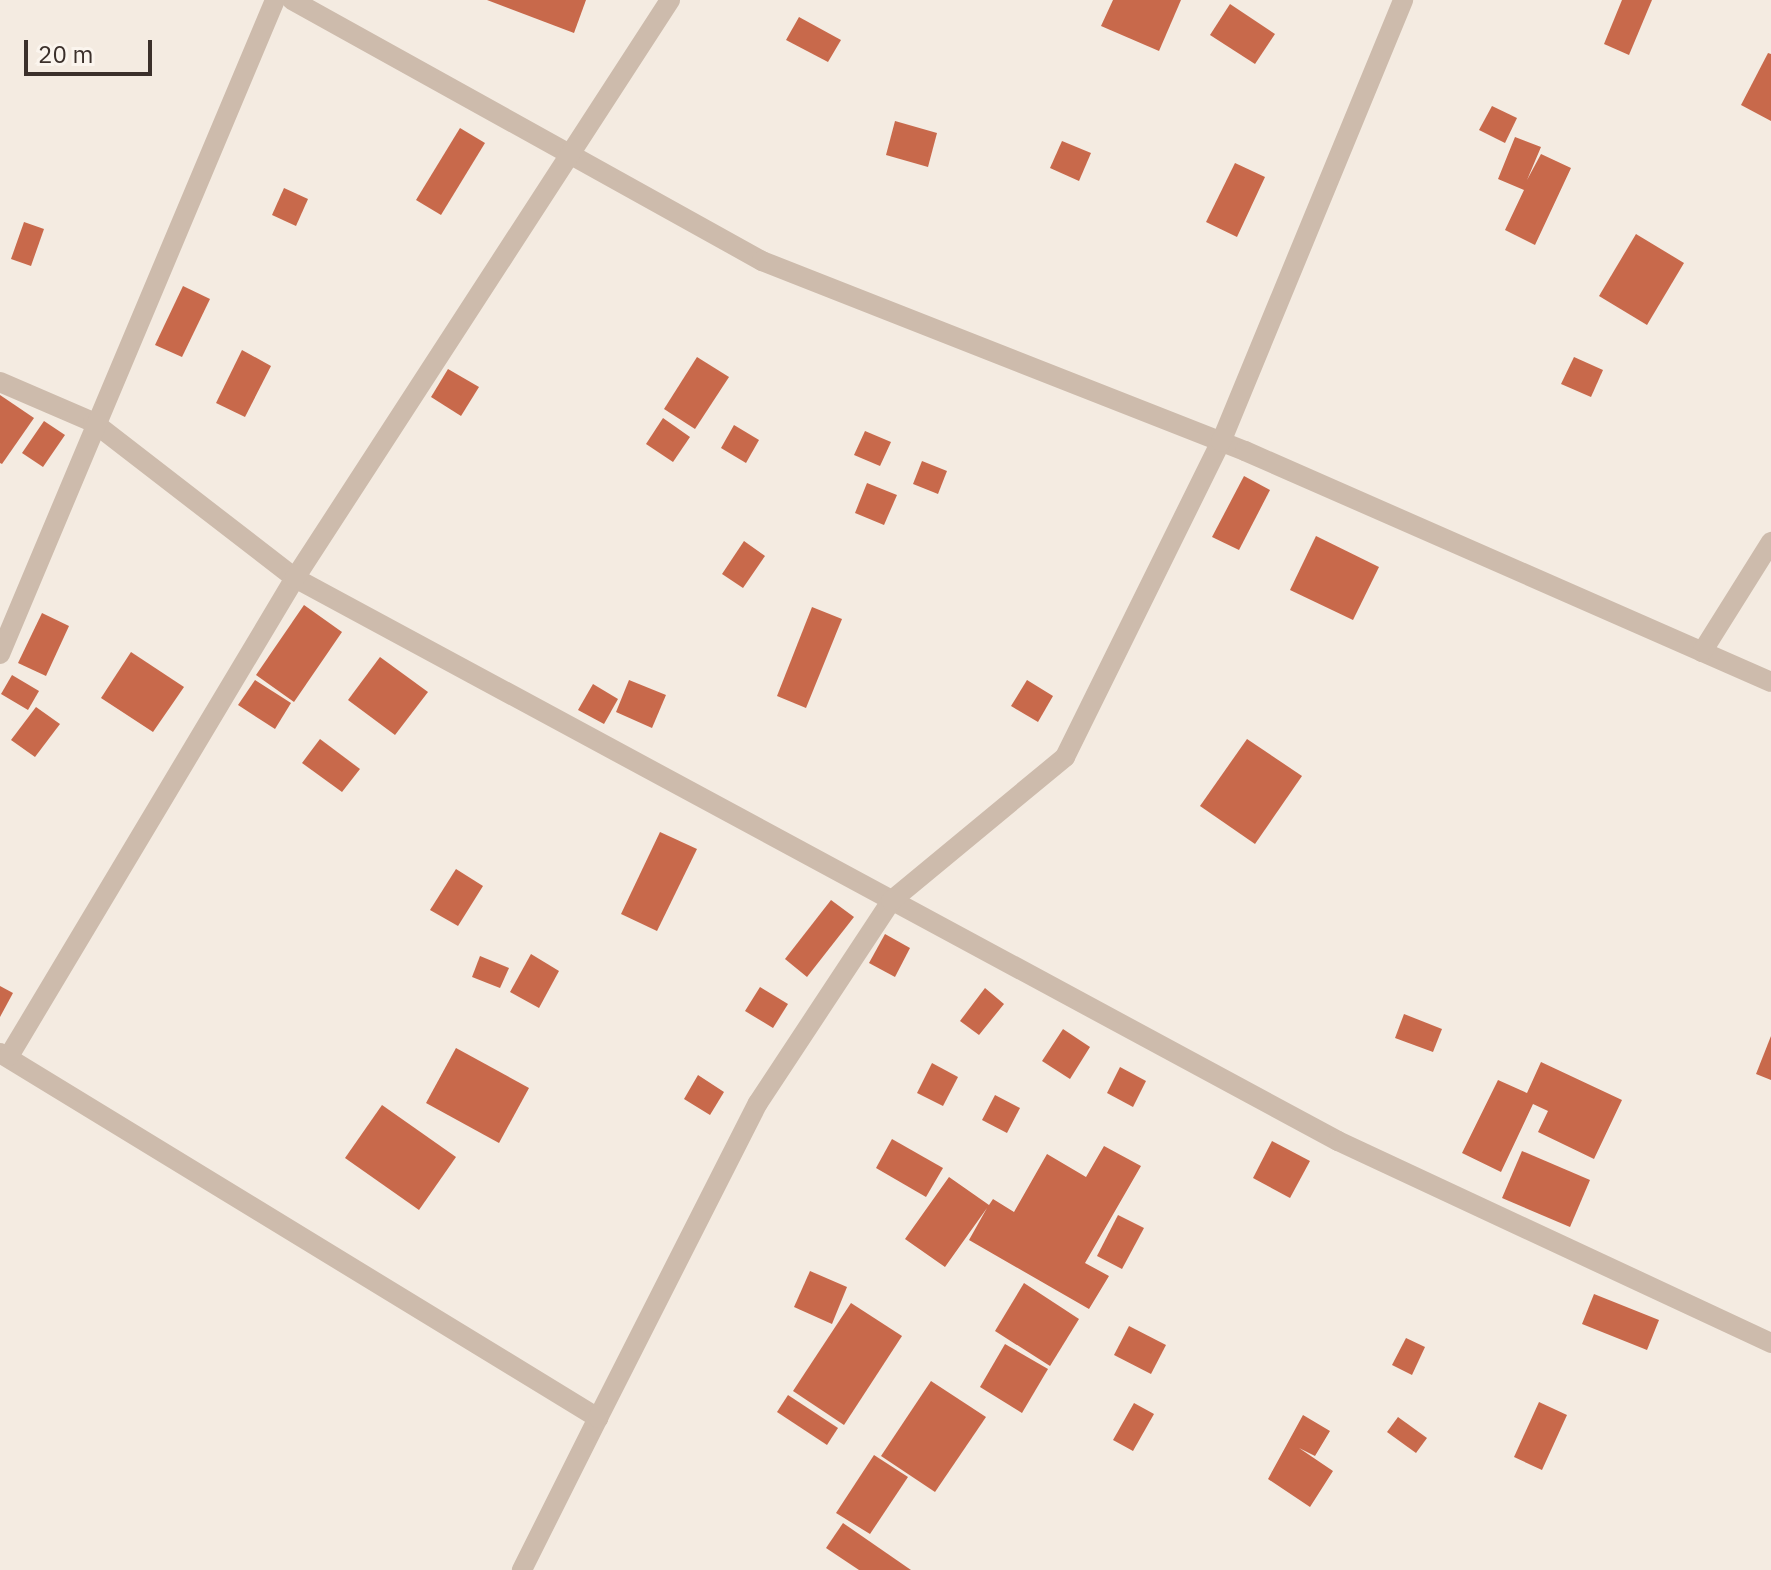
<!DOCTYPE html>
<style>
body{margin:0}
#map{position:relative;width:1771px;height:1570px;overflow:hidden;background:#f4ebe1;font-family:"IBM Plex Sans",sans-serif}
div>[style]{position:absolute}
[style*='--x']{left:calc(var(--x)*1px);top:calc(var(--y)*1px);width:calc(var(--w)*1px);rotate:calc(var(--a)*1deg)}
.building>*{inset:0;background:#c8694b}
.street>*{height:20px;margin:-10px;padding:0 10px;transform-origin:10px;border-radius:10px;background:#cdbbac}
span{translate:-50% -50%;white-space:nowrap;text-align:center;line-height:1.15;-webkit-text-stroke:6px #fbf5ee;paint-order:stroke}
.scale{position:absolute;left:24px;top:40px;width:128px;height:36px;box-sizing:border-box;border:4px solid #3b302b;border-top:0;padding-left:10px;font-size:24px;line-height:28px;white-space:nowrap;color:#3b302b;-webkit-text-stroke:6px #fbf5ee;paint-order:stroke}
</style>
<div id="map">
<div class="building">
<div style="clip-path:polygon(487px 0,586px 0,574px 33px)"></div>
<div style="clip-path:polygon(1113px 0,1181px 0,1159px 51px,1101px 26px)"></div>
<div style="clip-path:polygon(1622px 0,1652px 0,1629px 55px,1604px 44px)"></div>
<div style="clip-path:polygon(1230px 4px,1275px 34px,1255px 64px,1210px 35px)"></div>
<div style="clip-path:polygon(799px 17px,841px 40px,828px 62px,786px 40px)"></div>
<div style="clip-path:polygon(1768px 53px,1771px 54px,1771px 121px,1741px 105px)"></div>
<div style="clip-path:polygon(1492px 106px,1517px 118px,1505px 143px,1479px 130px)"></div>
<div style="clip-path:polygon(895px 121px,937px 133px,928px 167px,886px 155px)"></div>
<div style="clip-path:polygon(460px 128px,485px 143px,441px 215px,416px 200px)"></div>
<div style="clip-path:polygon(1515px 137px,1541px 147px,1527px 180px,1541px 154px,1571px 168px,1535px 245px,1505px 230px,1524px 190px,1498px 179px)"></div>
<div style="clip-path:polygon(1062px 141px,1091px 153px,1079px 181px,1050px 168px)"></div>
<div style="clip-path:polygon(1235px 163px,1265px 177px,1237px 237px,1206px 222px)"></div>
<div style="clip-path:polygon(284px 188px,308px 199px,296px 226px,272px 215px)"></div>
<div style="clip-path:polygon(24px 222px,44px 229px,31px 266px,11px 259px)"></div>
<div style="clip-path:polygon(1636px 234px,1684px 263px,1647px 325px,1599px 296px)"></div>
<div style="clip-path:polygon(183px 286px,210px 299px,182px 357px,155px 345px)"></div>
<div style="clip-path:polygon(242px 350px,271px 366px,245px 417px,216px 403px)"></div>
<div style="clip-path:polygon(697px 357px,729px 377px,695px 429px,664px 409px)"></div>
<div style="clip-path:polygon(1574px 357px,1603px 370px,1591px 397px,1561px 384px)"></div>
<div style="clip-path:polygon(448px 369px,479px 387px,461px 416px,431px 397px)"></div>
<div style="clip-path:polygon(0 395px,34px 418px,2px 464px,0 463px)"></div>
<div style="clip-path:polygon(663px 418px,690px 437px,673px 462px,646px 444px)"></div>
<div style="clip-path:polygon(44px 421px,65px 435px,43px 467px,22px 453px)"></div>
<div style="clip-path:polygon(734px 425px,759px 440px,746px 463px,721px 448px)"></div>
<div style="clip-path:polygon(865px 431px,891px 442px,880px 466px,854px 455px)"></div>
<div style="clip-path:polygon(922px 461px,947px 471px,938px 494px,913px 484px)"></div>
<div style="clip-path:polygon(1244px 476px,1270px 490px,1239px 550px,1212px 537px)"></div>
<div style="clip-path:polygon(867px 483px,897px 495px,884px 525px,855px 513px)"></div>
<div style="clip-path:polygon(1316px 536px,1379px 567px,1353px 620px,1290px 590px)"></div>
<div style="clip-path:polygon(744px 541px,765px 556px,743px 588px,722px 574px)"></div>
<div style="clip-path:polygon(304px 605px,342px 632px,294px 702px,256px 675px)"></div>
<div style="clip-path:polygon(812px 607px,842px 619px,806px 708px,777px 696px)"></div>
<div style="clip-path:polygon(42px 613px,69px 626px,46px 676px,18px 663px)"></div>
<div style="clip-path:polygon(131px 652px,184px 687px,153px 732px,101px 698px)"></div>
<div style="clip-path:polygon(380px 657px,428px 692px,395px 735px,348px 700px)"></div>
<div style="clip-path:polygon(12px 675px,39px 691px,28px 710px,1px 694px)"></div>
<div style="clip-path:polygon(255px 680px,291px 703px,275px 729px,238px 705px)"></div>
<div style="clip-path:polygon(629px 680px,666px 695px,652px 728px,616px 712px)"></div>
<div style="clip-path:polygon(1027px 680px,1053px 696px,1038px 722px,1011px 706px)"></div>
<div style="clip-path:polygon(593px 684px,618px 699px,604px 724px,578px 710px)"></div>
<div style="clip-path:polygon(36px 707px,60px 724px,35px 757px,11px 740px)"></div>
<div style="clip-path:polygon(320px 739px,360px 769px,342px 792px,302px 763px)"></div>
<div style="clip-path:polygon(1247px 739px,1302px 776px,1255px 844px,1200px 806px)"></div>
<div style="clip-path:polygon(660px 832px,697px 849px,657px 931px,621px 914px)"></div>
<div style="clip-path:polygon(456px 869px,483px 886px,458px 926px,430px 910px)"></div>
<div style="clip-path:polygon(831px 900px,854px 917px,807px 977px,785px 959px)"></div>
<div style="clip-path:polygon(885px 934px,910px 948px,895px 977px,869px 963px)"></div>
<div style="clip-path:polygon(531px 954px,559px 971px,539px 1008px,510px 992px)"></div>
<div style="clip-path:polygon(480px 956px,509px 968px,500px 988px,472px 977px)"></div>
<div style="clip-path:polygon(0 986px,13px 993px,0 1017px)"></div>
<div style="clip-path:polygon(760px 987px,788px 1004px,773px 1028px,745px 1011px)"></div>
<div style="clip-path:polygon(985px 988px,1004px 1004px,979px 1035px,960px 1021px)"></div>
<div style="clip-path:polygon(1404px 1014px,1442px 1029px,1433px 1052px,1395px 1038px)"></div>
<div style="clip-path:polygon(1063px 1029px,1090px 1047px,1070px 1079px,1042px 1061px)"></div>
<div style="clip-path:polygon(1771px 1036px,1771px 1080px,1756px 1074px)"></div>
<div style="clip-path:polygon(456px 1048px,529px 1088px,499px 1143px,426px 1103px)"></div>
<div style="clip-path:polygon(1541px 1062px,1622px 1100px,1594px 1159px,1538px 1132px,1548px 1111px,1533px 1104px,1501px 1172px,1462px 1153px,1498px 1080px,1527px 1093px)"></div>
<div style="clip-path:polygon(932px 1063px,958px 1077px,943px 1106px,917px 1093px)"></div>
<div style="clip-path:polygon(1120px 1067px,1146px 1081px,1133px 1107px,1107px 1093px)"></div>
<div style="clip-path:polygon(698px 1075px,724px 1092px,710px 1115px,684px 1099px)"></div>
<div style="clip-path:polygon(995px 1095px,1020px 1108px,1007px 1133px,982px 1120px)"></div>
<div style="clip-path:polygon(382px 1105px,456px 1157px,419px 1210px,345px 1158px)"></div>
<div style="clip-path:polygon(892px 1139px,943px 1168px,926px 1197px,876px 1168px)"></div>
<div style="clip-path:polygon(1272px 1141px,1310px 1161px,1290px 1198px,1253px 1178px)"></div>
<div style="clip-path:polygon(1104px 1146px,1141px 1166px,1085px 1263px,1109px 1276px,1089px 1309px,969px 1240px,987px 1208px,945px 1267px,905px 1239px,949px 1177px,989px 1205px,993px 1199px,1014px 1212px,1047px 1154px,1086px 1177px)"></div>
<div style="clip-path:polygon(1522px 1151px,1590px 1180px,1570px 1227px,1502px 1198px)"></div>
<div style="clip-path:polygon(1118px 1215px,1144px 1228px,1122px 1269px,1097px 1256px)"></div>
<div style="clip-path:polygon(810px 1271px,847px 1287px,832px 1324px,794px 1307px)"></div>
<div style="clip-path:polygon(1024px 1283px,1079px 1319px,1050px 1366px,995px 1331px)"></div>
<div style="clip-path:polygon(1594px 1294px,1659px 1320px,1647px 1350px,1582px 1324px)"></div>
<div style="clip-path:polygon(851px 1303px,902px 1336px,844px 1425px,793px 1391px)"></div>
<div style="clip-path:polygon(1129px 1326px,1166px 1345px,1151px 1374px,1114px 1355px)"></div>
<div style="clip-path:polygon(1406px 1338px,1425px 1347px,1412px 1375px,1392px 1365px)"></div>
<div style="clip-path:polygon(1005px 1344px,1048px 1369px,1022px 1413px,980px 1387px)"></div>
<div style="clip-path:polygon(931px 1381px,986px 1417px,935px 1492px,881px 1456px)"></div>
<div style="clip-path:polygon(788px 1395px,838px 1428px,827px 1445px,777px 1412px)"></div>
<div style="clip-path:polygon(1539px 1402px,1567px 1415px,1542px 1470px,1514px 1457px)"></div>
<div style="clip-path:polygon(1134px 1403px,1154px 1414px,1133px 1451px,1113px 1440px)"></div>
<div style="clip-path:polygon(1303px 1415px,1330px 1431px,1315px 1456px,1299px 1448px,1333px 1471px,1310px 1507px,1268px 1479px)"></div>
<div style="clip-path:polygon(1398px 1417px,1427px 1438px,1416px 1453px,1387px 1432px)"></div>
<div style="clip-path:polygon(874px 1455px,908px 1477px,870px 1534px,836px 1513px)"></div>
<div style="clip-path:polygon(843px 1523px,911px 1570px,859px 1570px,826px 1548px)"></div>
</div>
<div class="street">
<div style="--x:292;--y:0;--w:538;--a:29.04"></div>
<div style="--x:762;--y:261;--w:519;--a:21.47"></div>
<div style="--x:1245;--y:451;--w:574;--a:23.71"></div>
<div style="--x:0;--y:382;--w:101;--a:23.3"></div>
<div style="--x:93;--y:422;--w:255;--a:37.7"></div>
<div style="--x:295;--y:578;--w:1185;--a:28.36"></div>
<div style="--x:1338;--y:1141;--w:478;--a:25"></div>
<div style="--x:1702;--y:652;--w:130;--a:-57.9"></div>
<div style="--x:0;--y:654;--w:709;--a:-67.19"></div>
<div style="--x:0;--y:1053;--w:701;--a:31.4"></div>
<div style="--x:598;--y:1418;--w:170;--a:116.6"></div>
<div style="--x:9;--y:1056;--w:557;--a:-59.11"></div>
<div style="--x:295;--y:578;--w:689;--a:-57.02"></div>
<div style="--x:598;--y:1418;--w:353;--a:-63.1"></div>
<div style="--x:758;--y:1103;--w:242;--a:-56.6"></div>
<div style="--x:891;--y:901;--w:226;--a:-39.6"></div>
<div style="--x:1065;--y:757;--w:352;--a:-63.7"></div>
<div style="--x:1221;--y:442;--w:478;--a:-67.6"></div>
</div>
<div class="scale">20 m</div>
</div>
